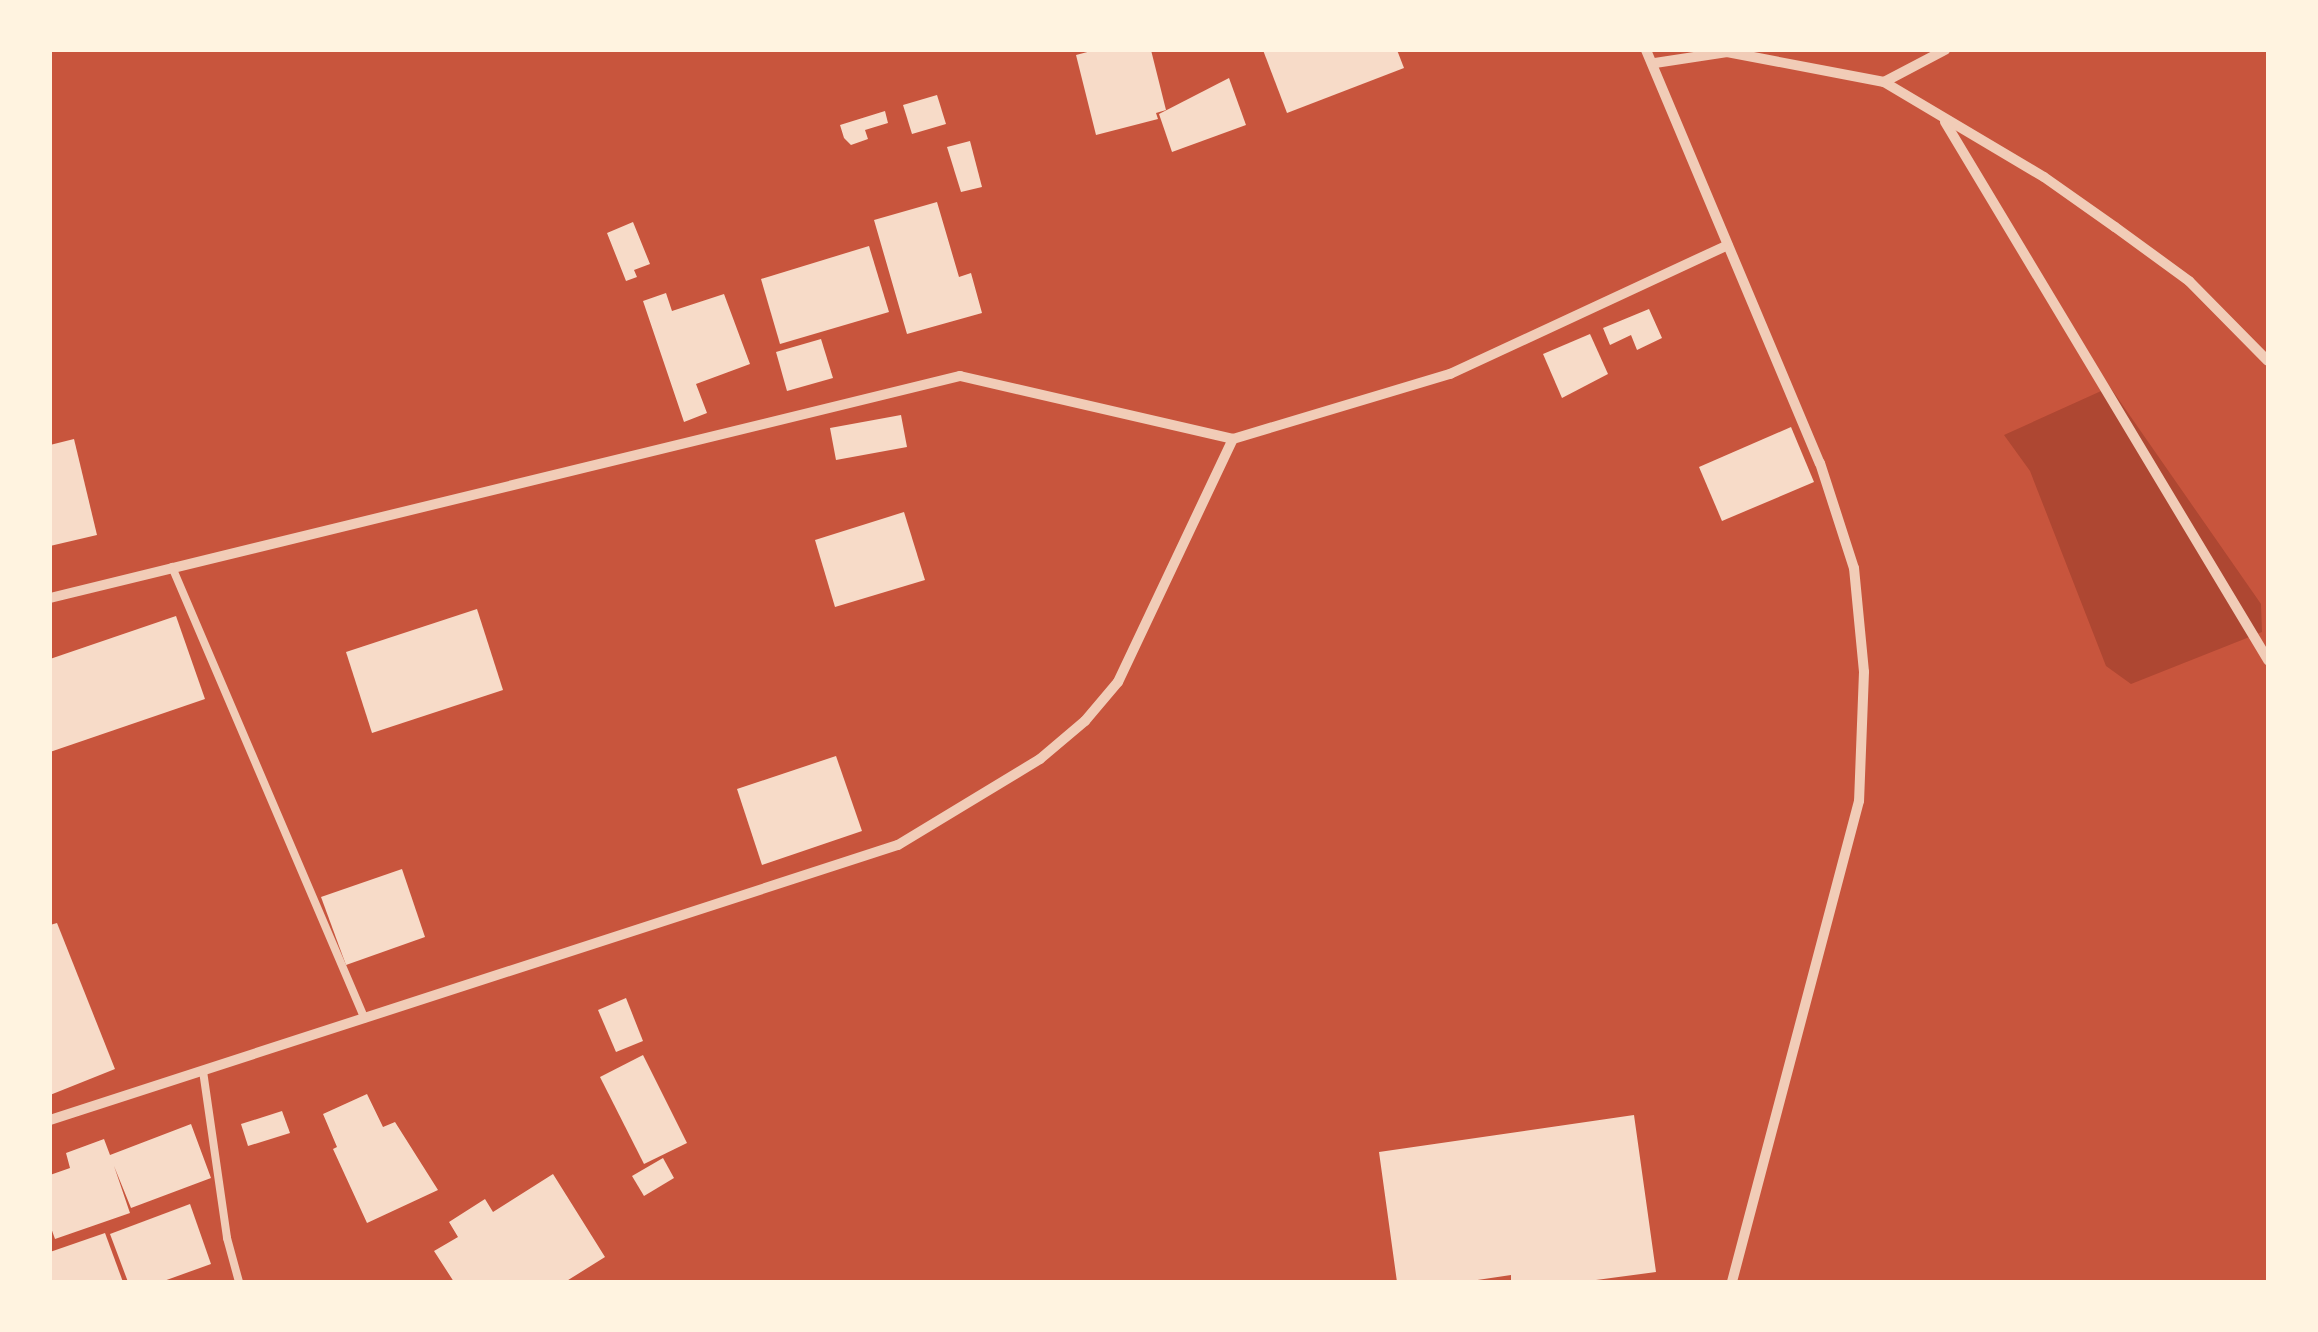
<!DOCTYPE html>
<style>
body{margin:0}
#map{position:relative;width:2318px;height:1332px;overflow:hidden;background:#c8553d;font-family:"Playfair Display",serif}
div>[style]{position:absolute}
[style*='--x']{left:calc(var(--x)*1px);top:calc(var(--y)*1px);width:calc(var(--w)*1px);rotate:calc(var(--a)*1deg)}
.green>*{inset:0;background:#ae4732}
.building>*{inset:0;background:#f7dbc8}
.service>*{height:8px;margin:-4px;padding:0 4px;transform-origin:4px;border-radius:4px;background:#f1ccb7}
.minor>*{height:10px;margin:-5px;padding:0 5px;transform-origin:5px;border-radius:5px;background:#f1ccb7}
span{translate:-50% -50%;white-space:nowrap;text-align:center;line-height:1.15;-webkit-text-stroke:10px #fff3e0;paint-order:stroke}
.frame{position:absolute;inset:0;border:52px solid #fff3e0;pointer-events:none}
</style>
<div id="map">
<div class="green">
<div style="clip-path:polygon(2110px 387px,2261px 604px,2262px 632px,2131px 684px,2106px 666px,2030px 471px,2004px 435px)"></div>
</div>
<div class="building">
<div style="clip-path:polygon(1095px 50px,1151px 50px,1166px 110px,1156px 113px,1158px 119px,1096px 135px,1076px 55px)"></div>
<div style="clip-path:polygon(1263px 50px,1397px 50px,1404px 68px,1287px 113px)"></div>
<div style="clip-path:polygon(1229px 78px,1246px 125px,1172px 152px,1159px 114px)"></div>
<div style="clip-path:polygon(937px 95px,946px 124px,912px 134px,903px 105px)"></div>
<div style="clip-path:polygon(885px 111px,888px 123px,865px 130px,868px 139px,851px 145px,844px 138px,840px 125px)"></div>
<div style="clip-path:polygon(970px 141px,982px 187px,961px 192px,947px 147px)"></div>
<div style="clip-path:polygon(937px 202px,959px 277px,971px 273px,982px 313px,907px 334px,874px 220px)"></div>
<div style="clip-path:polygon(633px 222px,650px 264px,634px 270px,637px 277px,626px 281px,607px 233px)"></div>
<div style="clip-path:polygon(869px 246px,889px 312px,780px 344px,761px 279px)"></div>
<div style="clip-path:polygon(666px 293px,672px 311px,724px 294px,750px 364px,696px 384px,707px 413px,684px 422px,643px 301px)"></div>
<div style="clip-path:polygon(1649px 309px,1662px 338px,1637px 350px,1631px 335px,1610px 345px,1603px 328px)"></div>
<div style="clip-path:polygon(1590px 334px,1608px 374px,1562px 398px,1543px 354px)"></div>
<div style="clip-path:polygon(821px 339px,833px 378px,787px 391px,776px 352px)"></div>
<div style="clip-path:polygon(901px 415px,907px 447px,836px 460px,830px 428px)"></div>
<div style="clip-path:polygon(1791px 427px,1814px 482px,1722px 521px,1699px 467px)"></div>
<div style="clip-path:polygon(74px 439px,97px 535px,50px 546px,50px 445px)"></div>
<div style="clip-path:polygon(904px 512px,925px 580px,835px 607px,815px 540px)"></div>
<div style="clip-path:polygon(477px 609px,503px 690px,372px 733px,346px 652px)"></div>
<div style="clip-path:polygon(176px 616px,205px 699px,50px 752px,50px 659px)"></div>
<div style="clip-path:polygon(836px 756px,862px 831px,762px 865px,737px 789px)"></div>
<div style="clip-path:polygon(402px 869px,425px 937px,346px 965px,321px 897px)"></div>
<div style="clip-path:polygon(57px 923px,115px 1069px,50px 1095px,50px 925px)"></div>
<div style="clip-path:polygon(626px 998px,643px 1041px,616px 1052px,598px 1010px)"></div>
<div style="clip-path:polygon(643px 1055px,687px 1143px,644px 1164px,600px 1077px)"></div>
<div style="clip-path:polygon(367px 1094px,383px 1127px,395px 1122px,438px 1190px,367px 1223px,333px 1149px,337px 1147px,323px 1114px)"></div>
<div style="clip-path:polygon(282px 1111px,290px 1133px,248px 1146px,241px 1124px)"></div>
<div style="clip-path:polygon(1634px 1115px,1656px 1272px,1581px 1282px,1511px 1282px,1511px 1275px,1464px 1282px,1397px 1282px,1379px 1152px)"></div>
<div style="clip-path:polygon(191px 1124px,211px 1178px,131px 1208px,114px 1166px,130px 1213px,55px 1239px,50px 1225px,50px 1175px,70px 1168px,66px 1153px,104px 1139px,110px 1155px)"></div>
<div style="clip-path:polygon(663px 1158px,674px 1178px,644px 1196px,632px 1176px)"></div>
<div style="clip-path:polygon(553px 1174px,605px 1257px,565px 1282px,454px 1282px,434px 1251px,458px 1237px,449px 1222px,485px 1199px,493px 1212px)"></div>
<div style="clip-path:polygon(190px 1204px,211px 1264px,161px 1282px,128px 1282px,110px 1234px)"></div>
<div style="clip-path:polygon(105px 1233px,123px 1282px,52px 1282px,50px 1252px)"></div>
</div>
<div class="service">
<div style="--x:172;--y:567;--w:491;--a:66.9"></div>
<div style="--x:203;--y:1071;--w:169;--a:81.8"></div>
<div style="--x:227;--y:1238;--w:46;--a:74.7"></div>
</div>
<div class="minor">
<div style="--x:1646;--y:50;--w:448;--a:67.2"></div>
<div style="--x:1820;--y:463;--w:110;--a:72.1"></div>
<div style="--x:1854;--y:568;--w:104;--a:84.5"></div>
<div style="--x:1864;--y:672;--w:129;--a:92.2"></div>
<div style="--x:1859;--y:801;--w:497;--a:104.8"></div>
<div style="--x:1655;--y:63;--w:73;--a:-8.7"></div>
<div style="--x:1727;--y:52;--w:160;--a:10.8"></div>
<div style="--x:1884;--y:82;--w:186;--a:30.7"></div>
<div style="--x:2044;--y:177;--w:87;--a:35.2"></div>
<div style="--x:2115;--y:227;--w:92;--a:36.1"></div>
<div style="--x:2189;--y:281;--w:112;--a:45.4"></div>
<div style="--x:1884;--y:82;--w:69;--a:-27.7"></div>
<div style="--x:1945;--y:122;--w:628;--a:59.02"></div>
<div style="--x:50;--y:598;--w:937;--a:-13.71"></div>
<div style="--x:960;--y:376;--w:280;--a:13"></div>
<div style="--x:1233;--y:439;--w:227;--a:-16.7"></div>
<div style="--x:1450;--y:374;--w:306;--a:-24.9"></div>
<div style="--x:50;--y:1120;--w:891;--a:-17.97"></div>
<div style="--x:898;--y:845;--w:166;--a:-31.2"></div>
<div style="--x:1040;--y:759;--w:59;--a:-40.2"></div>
<div style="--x:1085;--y:721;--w:51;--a:-49.8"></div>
<div style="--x:1118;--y:682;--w:269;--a:-64.7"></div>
</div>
<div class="frame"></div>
</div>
